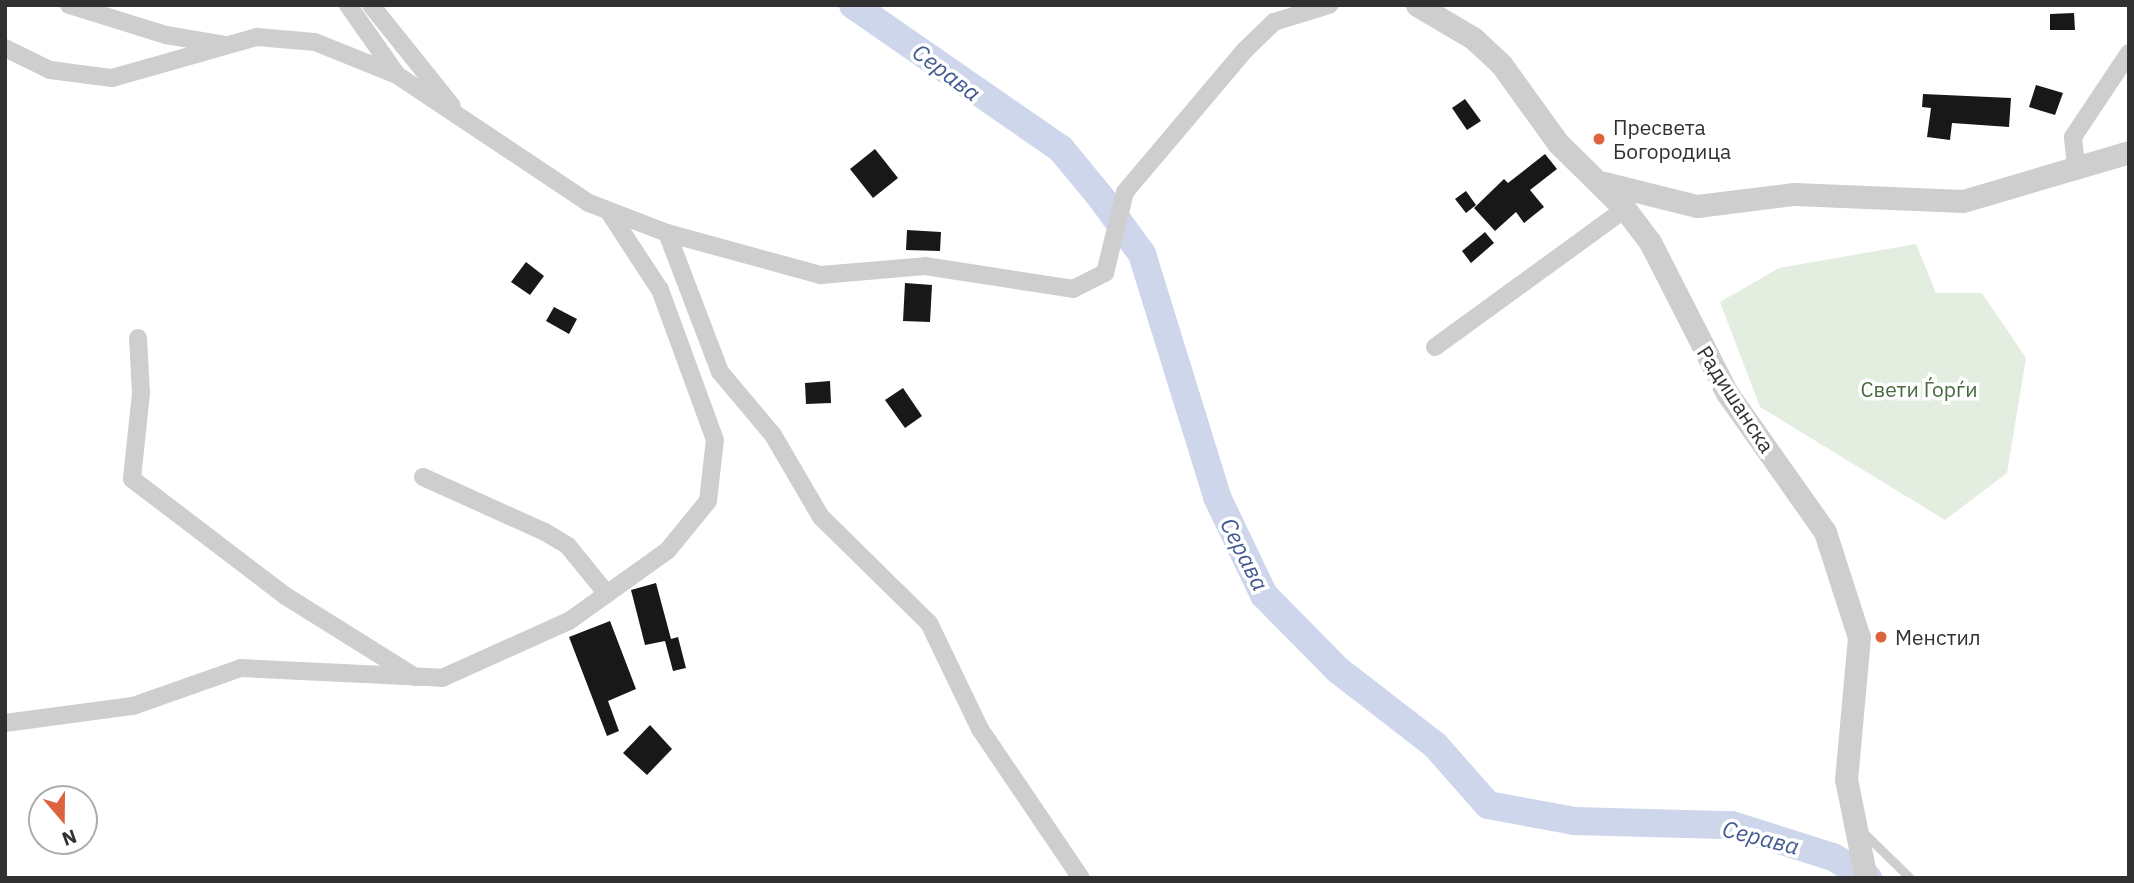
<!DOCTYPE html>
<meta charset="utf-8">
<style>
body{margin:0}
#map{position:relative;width:2134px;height:883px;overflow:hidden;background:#fff;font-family:"IBM Plex Sans",sans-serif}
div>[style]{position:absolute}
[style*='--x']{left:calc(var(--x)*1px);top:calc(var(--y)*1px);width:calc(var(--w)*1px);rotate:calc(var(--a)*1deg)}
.green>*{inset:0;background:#e3ede0}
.river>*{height:28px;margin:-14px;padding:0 14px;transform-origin:14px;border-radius:14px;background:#cdd6eb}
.building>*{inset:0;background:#181818}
.service>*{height:9px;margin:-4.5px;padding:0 4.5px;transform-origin:4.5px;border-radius:4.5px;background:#cecece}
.minor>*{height:18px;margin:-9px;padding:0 9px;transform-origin:9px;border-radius:9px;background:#cecece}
.tertiary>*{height:23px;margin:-11.5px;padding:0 11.5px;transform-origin:11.5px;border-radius:11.5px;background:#cecece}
.dots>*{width:19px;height:19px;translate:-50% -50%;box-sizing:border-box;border:4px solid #fff;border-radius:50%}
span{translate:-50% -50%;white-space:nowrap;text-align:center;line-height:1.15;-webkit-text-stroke:7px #fff;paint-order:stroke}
.poi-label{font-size:21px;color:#313131}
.left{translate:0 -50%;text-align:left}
.park-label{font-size:21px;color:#476a40}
.street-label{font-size:21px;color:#313131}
.water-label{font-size:23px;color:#425a8f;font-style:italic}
.frame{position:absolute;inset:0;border:7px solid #313131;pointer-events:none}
.north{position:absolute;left:28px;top:785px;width:70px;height:70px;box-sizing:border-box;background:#fff;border:2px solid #adadad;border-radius:50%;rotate:160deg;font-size:19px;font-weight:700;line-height:28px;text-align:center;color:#313131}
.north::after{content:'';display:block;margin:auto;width:24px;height:32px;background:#dc633e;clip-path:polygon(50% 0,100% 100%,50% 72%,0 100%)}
</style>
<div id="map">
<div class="green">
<div style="clip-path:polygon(1916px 244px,1936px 293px,1982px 293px,2026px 358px,2007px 473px,1945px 520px,1760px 407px,1720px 302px,1779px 268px)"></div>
</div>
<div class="river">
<div style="--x:853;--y:5;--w:253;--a:34.7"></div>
<div style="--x:1061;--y:149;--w:65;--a:50.6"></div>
<div style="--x:1102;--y:199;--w:68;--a:54"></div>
<div style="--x:1142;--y:254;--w:254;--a:72.8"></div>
<div style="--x:1217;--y:497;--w:109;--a:64.4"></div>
<div style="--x:1264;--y:595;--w:105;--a:45.4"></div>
<div style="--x:1338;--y:670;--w:123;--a:37.7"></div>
<div style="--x:1435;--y:745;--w:80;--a:48.5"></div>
<div style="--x:1488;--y:805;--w:87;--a:10.5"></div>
<div style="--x:1574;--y:821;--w:158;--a:1.5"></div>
<div style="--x:1732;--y:825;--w:106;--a:17.6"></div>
<div style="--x:1833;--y:857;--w:41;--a:31"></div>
</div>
<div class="building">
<div style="clip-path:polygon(2074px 13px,2075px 30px,2050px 30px,2050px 14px)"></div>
<div style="clip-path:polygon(2036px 85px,2063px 93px,2055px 115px,2029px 107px)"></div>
<div style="clip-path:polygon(1923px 94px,2011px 98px,2009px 127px,1952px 123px,1950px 140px,1927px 137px,1931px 108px,1922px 107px)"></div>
<div style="clip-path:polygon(1465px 99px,1481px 121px,1467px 130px,1452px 108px)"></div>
<div style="clip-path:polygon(875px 149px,898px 178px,873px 198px,850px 169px)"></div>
<div style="clip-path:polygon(1545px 154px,1557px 169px,1530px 190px,1544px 207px,1524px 223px,1516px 212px,1495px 231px,1474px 208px,1504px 179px,1508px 183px)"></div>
<div style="clip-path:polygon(1466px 191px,1476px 205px,1466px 213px,1455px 199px)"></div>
<div style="clip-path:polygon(907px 230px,941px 232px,940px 251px,906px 250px)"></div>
<div style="clip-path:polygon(1485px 232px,1494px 243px,1471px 263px,1462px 251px)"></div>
<div style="clip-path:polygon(526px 262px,544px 276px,530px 295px,511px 282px)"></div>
<div style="clip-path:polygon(905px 283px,932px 285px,930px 322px,903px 321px)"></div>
<div style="clip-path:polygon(554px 307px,577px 319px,569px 334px,546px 321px)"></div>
<div style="clip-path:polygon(830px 381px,831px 403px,806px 404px,805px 383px)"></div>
<div style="clip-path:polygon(903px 388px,922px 416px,905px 428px,885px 400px)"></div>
<div style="clip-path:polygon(656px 583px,671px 639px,678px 637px,686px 668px,673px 671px,665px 641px,645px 645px,631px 590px)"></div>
<div style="clip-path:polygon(610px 621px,636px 689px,608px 701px,619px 731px,607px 736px,569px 637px)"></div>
<div style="clip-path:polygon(650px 725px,672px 749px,647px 775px,623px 753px)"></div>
</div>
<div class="service">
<div style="--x:1864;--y:833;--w:64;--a:44.4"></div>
</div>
<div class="minor">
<div style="--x:69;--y:5;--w:102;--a:17.2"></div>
<div style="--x:166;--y:35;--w:61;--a:9.5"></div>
<div style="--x:348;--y:5;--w:85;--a:55"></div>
<div style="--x:371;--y:5;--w:129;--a:51.3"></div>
<div style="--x:5;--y:48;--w:50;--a:26.1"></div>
<div style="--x:50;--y:70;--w:63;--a:7.4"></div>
<div style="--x:112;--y:78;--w:151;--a:-15.8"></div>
<div style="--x:257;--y:37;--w:58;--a:4.9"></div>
<div style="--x:315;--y:42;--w:88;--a:21.9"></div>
<div style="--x:397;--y:75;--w:231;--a:33.7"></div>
<div style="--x:589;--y:203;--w:84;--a:21"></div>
<div style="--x:667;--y:233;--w:160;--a:15.3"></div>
<div style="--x:821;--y:275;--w:104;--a:-4.9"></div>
<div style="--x:925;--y:266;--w:150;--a:8.8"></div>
<div style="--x:1073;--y:289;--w:36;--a:-27"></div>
<div style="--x:1105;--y:273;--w:83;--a:-76.1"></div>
<div style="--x:1125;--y:192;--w:187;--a:-49.8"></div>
<div style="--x:1246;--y:49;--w:39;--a:-44"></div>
<div style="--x:1274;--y:22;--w:58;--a:-17.2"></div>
<div style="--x:2076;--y:166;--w:29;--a:-96"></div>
<div style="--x:2073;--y:137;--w:101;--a:-56.3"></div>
<div style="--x:667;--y:233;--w:149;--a:69.1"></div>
<div style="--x:720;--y:372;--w:82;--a:49.9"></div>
<div style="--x:773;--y:435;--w:95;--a:59.7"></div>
<div style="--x:821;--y:517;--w:151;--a:44.5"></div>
<div style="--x:929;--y:623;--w:118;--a:64.3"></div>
<div style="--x:980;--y:729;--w:180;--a:55.9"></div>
<div style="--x:138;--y:338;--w:55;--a:86.9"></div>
<div style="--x:141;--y:393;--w:86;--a:96"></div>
<div style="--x:132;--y:479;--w:191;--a:37.3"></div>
<div style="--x:284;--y:595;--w:155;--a:32"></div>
<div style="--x:1435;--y:347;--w:235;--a:-36"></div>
<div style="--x:423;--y:477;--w:134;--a:24.3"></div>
<div style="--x:545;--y:532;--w:27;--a:31"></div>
<div style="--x:568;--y:546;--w:62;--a:50.9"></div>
<div style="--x:5;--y:723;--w:129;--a:-7.6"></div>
<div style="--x:133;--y:706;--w:114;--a:-19.4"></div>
<div style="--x:241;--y:668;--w:201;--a:2.8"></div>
<div style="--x:442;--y:678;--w:139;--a:-24.2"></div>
<div style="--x:569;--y:621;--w:122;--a:-35.6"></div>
<div style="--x:668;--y:550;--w:63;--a:-50.8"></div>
<div style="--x:708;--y:501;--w:61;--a:-83.5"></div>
<div style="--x:715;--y:440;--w:160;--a:-110.1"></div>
<div style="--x:660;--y:290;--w:93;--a:-123.2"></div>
</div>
<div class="tertiary">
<div style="--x:1417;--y:5;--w:65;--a:30.5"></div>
<div style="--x:1473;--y:38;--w:38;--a:43"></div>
<div style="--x:1501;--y:64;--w:97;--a:54.2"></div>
<div style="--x:1558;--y:143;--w:94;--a:44.6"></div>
<div style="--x:1625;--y:209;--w:41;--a:52.9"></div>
<div style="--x:1650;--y:242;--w:169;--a:63"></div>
<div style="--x:1727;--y:393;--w:170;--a:54.8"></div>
<div style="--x:1825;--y:532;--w:110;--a:72.1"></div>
<div style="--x:1859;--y:637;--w:143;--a:95.2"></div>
<div style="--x:1846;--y:779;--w:101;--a:78.6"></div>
<div style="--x:1604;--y:183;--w:96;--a:13.9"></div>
<div style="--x:1697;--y:206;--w:98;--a:-7.1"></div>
<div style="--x:1794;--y:194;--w:169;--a:2.4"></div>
<div style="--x:1963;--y:201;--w:173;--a:-16.4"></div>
</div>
<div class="dots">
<div style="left:1599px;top:139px;background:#dc633e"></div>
<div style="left:1881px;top:637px;background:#dc633e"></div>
</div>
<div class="poi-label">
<span class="left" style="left:1613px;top:139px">Пресвета<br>Богородица</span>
<span class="left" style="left:1895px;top:637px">Менстил</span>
</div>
<div class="park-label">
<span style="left:1919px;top:389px">Свети Ѓорѓи</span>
</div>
<div class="street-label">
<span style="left:1736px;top:399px;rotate:57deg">Радишанска</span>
</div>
<div class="water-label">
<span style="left:947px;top:72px;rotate:37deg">Серава</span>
<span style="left:1245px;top:554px;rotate:63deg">Серава</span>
<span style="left:1761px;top:837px;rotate:14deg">Серава</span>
</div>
<div class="frame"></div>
<div class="north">N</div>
</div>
